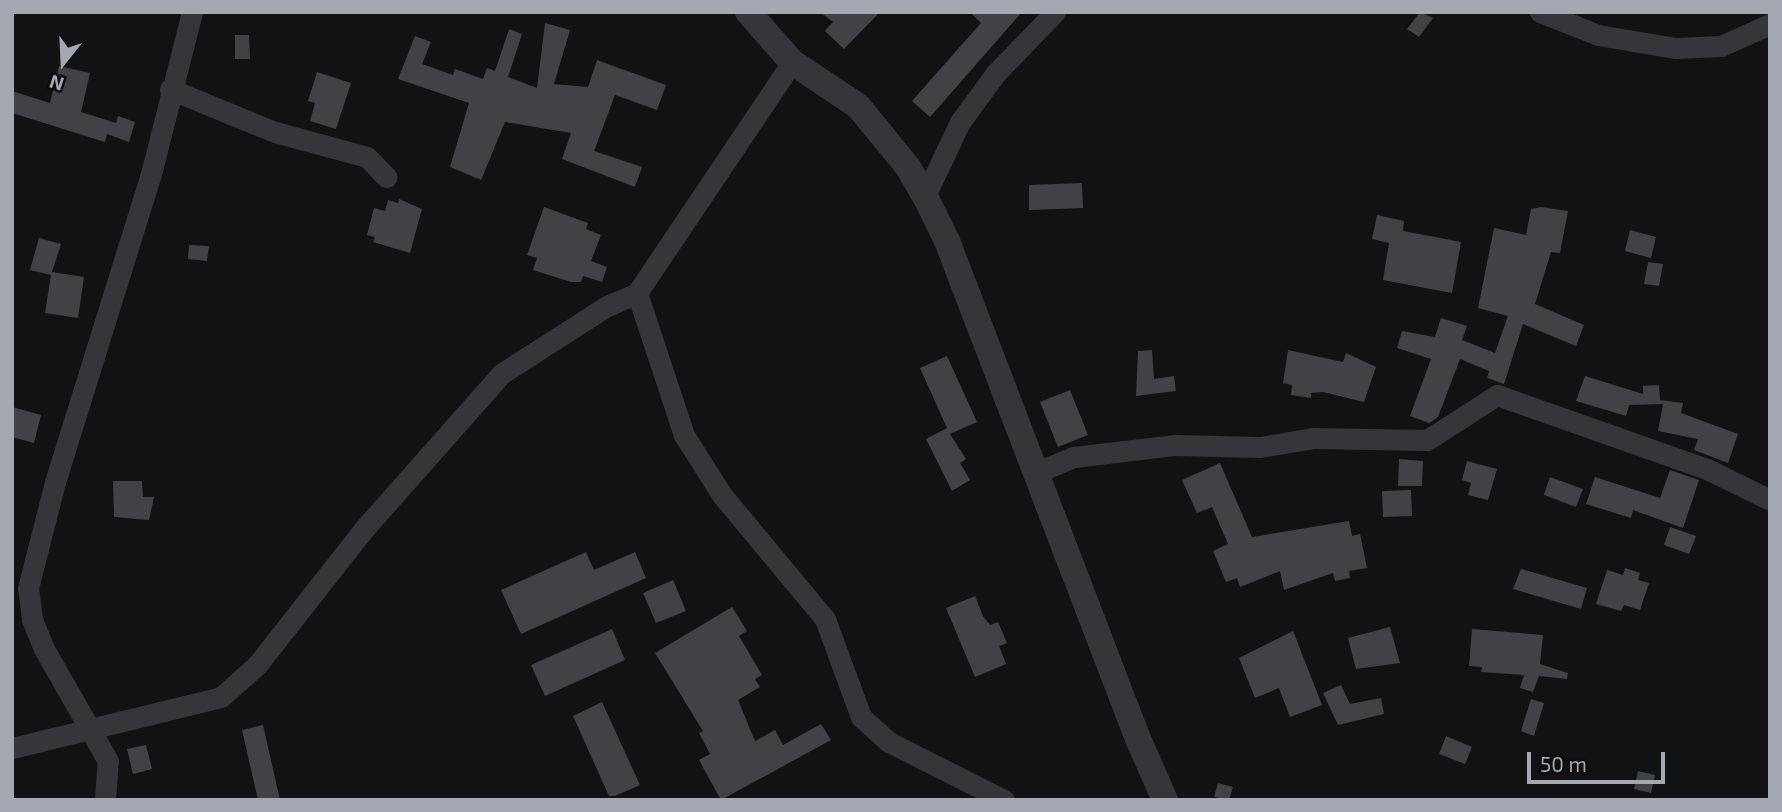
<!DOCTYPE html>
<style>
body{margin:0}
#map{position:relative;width:1782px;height:812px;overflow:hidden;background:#121213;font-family:"Exo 2",sans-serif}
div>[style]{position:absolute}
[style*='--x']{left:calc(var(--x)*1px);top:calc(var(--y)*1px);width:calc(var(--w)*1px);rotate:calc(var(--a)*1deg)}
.building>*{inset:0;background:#414246}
.minor>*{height:21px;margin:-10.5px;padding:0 10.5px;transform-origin:10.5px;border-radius:10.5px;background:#35363a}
.tertiary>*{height:26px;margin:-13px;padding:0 13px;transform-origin:13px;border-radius:13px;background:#35363a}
span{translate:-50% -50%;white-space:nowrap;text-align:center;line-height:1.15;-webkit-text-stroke:5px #0d0d0e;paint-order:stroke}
.frame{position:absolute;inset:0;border:14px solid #a4a8b3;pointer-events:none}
.north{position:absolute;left:28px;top:28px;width:70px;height:70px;-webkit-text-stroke:5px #0d0d0e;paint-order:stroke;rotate:198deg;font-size:19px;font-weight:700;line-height:28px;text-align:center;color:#a4a8b3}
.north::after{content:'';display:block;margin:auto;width:24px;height:32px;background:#a4a8b3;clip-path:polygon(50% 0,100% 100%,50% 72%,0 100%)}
.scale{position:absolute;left:1527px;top:752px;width:138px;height:32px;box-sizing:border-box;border:4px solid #a4a8b3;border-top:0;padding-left:9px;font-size:21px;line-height:24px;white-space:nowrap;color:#a4a8b3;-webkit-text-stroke:5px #0d0d0e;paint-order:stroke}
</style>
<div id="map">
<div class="building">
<div style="clip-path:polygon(820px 12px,880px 12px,844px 49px,825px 31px,833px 22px)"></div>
<div style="clip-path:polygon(970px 12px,1022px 12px,930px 117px,912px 101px,981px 23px)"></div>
<div style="clip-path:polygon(1420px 12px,1433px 18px,1419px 37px,1407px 29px)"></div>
<div style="clip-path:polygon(545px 23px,570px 30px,554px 84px,588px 87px,597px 60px,666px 85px,657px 110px,615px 95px,594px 151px,642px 167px,635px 187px,562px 159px,571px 133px,505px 122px,481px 180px,450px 167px,469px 103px,398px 79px,415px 36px,431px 42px,422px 64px,453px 75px,455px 69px,483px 79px,487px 68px,495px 71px,509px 29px,522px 34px,508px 77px,537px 88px)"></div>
<div style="clip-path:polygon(235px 35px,249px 35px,250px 59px,235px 59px)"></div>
<div style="clip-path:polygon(59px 66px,90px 73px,81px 112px,116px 123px,118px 116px,135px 122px,129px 142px,107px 134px,105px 142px,12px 113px,12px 91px,50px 103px)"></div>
<div style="clip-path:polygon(317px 72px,351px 83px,336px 129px,310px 121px,315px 103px,308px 101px)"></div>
<div style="clip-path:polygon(1082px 183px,1083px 208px,1029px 210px,1029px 185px)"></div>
<div style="clip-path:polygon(399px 199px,422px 209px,410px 253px,373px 242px,375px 237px,367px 235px,374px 208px,385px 211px,388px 200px,398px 203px)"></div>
<div style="clip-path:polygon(544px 207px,588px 223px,586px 229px,601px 235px,591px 261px,607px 267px,602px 282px,583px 276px,581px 282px,571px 282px,533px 270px,537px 258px,527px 255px)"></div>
<div style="clip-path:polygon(1541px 207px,1568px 211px,1560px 253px,1551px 252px,1535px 304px,1584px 325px,1576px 346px,1523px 324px,1504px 384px,1487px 378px,1489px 371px,1460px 359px,1438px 417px,1429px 423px,1410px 416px,1431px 359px,1397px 348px,1402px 331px,1435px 337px,1441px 318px,1467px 326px,1462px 340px,1495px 353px,1508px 316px,1478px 308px,1494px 228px,1526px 235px,1531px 209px)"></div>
<div style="clip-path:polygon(1377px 215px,1404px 221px,1403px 231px,1461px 242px,1452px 293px,1383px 280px,1389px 243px,1372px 239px)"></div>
<div style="clip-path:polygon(1630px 230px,1656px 237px,1651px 258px,1625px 251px)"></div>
<div style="clip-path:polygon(39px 238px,61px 244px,52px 272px,84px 277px,78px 318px,45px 313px,51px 275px,30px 270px)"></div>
<div style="clip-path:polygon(189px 245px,209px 246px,207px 261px,188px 259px)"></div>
<div style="clip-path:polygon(1648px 262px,1663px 264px,1659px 286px,1644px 284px)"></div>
<div style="clip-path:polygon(1152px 350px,1154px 379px,1174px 376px,1176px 391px,1136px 396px,1138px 351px)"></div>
<div style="clip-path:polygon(1288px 350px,1343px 362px,1346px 353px,1376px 367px,1364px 402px,1323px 392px,1311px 393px,1311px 398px,1291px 395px,1292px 385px,1283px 383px)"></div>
<div style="clip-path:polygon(947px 356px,977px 422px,950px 434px,966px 459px,960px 463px,970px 480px,952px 491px,926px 439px,947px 428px,920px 368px)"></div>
<div style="clip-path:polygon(1585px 376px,1643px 394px,1643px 386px,1659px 385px,1660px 400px,1683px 403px,1681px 413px,1738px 434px,1728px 463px,1694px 450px,1698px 439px,1658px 431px,1663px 404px,1629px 405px,1626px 416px,1576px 401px)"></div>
<div style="clip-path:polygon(1070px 390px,1088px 435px,1058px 447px,1040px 402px)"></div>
<div style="clip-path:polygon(12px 407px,41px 415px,34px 443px,12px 437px)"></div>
<div style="clip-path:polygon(1399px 459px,1423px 461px,1422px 486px,1398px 486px)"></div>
<div style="clip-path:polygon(1467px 461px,1497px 469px,1488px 500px,1468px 495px,1471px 483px,1462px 480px)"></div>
<div style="clip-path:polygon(1220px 463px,1252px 537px,1349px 521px,1352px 536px,1360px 534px,1367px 568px,1349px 571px,1350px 578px,1335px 581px,1333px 573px,1284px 590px,1280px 571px,1240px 587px,1237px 578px,1226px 582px,1213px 551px,1228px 544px,1212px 507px,1197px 513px,1182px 480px)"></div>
<div style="clip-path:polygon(1670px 470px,1699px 480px,1683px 528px,1633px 510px,1631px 518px,1586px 504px,1595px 477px,1660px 498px)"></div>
<div style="clip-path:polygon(1550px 477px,1583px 489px,1576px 507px,1544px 495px)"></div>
<div style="clip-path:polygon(113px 481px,142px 481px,143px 497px,154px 497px,149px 520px,114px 517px)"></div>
<div style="clip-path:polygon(1411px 490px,1412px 516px,1383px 517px,1382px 491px)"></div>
<div style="clip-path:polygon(1670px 527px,1696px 536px,1689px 554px,1664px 545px)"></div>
<div style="clip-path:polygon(586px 552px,594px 570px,635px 552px,646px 578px,521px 634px,501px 590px)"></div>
<div style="clip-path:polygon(1625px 568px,1640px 573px,1638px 580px,1649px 583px,1640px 610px,1624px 605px,1621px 611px,1596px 604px,1607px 570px,1623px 575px)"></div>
<div style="clip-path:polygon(1521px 569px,1587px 588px,1581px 609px,1513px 589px)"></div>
<div style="clip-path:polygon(673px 580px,686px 611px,656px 623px,643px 593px)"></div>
<div style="clip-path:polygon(975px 596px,983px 616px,990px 625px,998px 622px,1007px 643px,999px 646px,1006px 664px,975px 677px,946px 608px)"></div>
<div style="clip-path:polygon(732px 607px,747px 631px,739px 636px,762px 675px,755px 679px,760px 687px,738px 700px,755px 741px,775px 730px,783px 745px,821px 724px,831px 740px,721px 800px,699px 760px,710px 754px,699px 733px,703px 731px,655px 653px)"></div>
<div style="clip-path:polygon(1390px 627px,1400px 663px,1356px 669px,1348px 638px)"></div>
<div style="clip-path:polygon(612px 629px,625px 660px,545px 696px,531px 665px)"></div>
<div style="clip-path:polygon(1472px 629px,1543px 635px,1540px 664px,1568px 673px,1567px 679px,1539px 676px,1533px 692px,1520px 688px,1524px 675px,1481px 672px,1482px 667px,1469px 666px)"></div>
<div style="clip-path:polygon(1293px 631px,1322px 705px,1290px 717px,1279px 688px,1255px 698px,1239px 658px)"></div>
<div style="clip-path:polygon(1341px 685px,1350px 704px,1381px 698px,1384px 714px,1338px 725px,1323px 693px)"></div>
<div style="clip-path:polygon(1531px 699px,1544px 703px,1534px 736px,1521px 731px)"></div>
<div style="clip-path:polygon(602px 702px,640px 785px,615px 796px,609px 796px,573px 716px)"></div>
<div style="clip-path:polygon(263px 725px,280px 800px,258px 800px,242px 730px)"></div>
<div style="clip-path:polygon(1446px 736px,1472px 747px,1465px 764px,1439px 754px)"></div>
<div style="clip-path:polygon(146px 745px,152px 769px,133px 774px,127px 749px)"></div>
<div style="clip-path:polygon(1638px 771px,1655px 775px,1651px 793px,1634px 789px)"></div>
<div style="clip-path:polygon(1218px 783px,1233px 787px,1229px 800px,1214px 797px)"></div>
</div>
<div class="minor">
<div style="--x:1540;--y:12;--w:62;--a:21.6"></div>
<div style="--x:1598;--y:35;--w:79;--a:9.5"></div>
<div style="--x:1676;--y:48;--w:45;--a:-2.5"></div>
<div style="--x:1721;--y:46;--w:54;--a:-24.2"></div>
<div style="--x:170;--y:89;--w:113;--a:22.3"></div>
<div style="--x:275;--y:132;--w:95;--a:15.2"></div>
<div style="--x:367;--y:157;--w:28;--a:46"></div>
<div style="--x:925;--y:196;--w:82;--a:-64.7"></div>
<div style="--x:960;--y:122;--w:61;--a:-53.7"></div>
<div style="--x:996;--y:73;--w:85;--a:-46"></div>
<div style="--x:637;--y:293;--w:150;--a:71.7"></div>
<div style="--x:684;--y:435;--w:71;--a:57.7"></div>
<div style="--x:722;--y:495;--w:161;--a:50.3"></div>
<div style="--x:825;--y:619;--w:104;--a:69.8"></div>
<div style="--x:861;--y:717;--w:38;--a:42"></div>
<div style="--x:889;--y:742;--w:129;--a:26.8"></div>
<div style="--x:1038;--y:472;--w:39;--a:-23"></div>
<div style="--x:1074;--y:457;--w:102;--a:-6.8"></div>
<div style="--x:1175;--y:445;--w:85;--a:1.3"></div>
<div style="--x:1260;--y:447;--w:55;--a:-9.5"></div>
<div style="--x:1314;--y:438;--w:113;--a:1"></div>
<div style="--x:1427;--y:440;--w:83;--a:-32.7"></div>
<div style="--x:1497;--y:395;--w:223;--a:19.4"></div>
<div style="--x:1707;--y:469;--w:70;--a:26.2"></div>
<div style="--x:12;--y:748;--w:215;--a:-13.7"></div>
<div style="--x:221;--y:697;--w:48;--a:-41.6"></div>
<div style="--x:257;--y:665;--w:173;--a:-51.8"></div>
<div style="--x:364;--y:529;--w:207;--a:-48.5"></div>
<div style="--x:501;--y:374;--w:126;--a:-32.7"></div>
<div style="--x:607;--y:306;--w:33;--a:-23"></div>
<div style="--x:637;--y:293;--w:278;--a:-56.1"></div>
<div style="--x:105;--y:800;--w:39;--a:-86"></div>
<div style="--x:108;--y:761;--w:129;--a:-119.7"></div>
<div style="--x:44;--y:649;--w:32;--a:-112"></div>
<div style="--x:32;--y:619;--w:31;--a:-97"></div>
<div style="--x:28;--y:588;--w:109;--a:-75.7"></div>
<div style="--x:55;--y:482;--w:327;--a:-72.7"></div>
<div style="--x:152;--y:170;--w:163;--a:-75.8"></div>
</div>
<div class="tertiary">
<div style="--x:748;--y:12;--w:67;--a:48.7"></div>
<div style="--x:792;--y:62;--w:79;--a:33.7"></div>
<div style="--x:858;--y:106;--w:79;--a:50.7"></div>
<div style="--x:908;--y:167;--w:34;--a:60"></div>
<div style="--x:925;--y:196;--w:50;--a:63.9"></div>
<div style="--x:947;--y:241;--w:533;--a:69.02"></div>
<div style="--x:1138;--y:739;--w:67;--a:66.1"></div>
</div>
<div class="frame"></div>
<div class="north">N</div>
<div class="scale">50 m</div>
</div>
